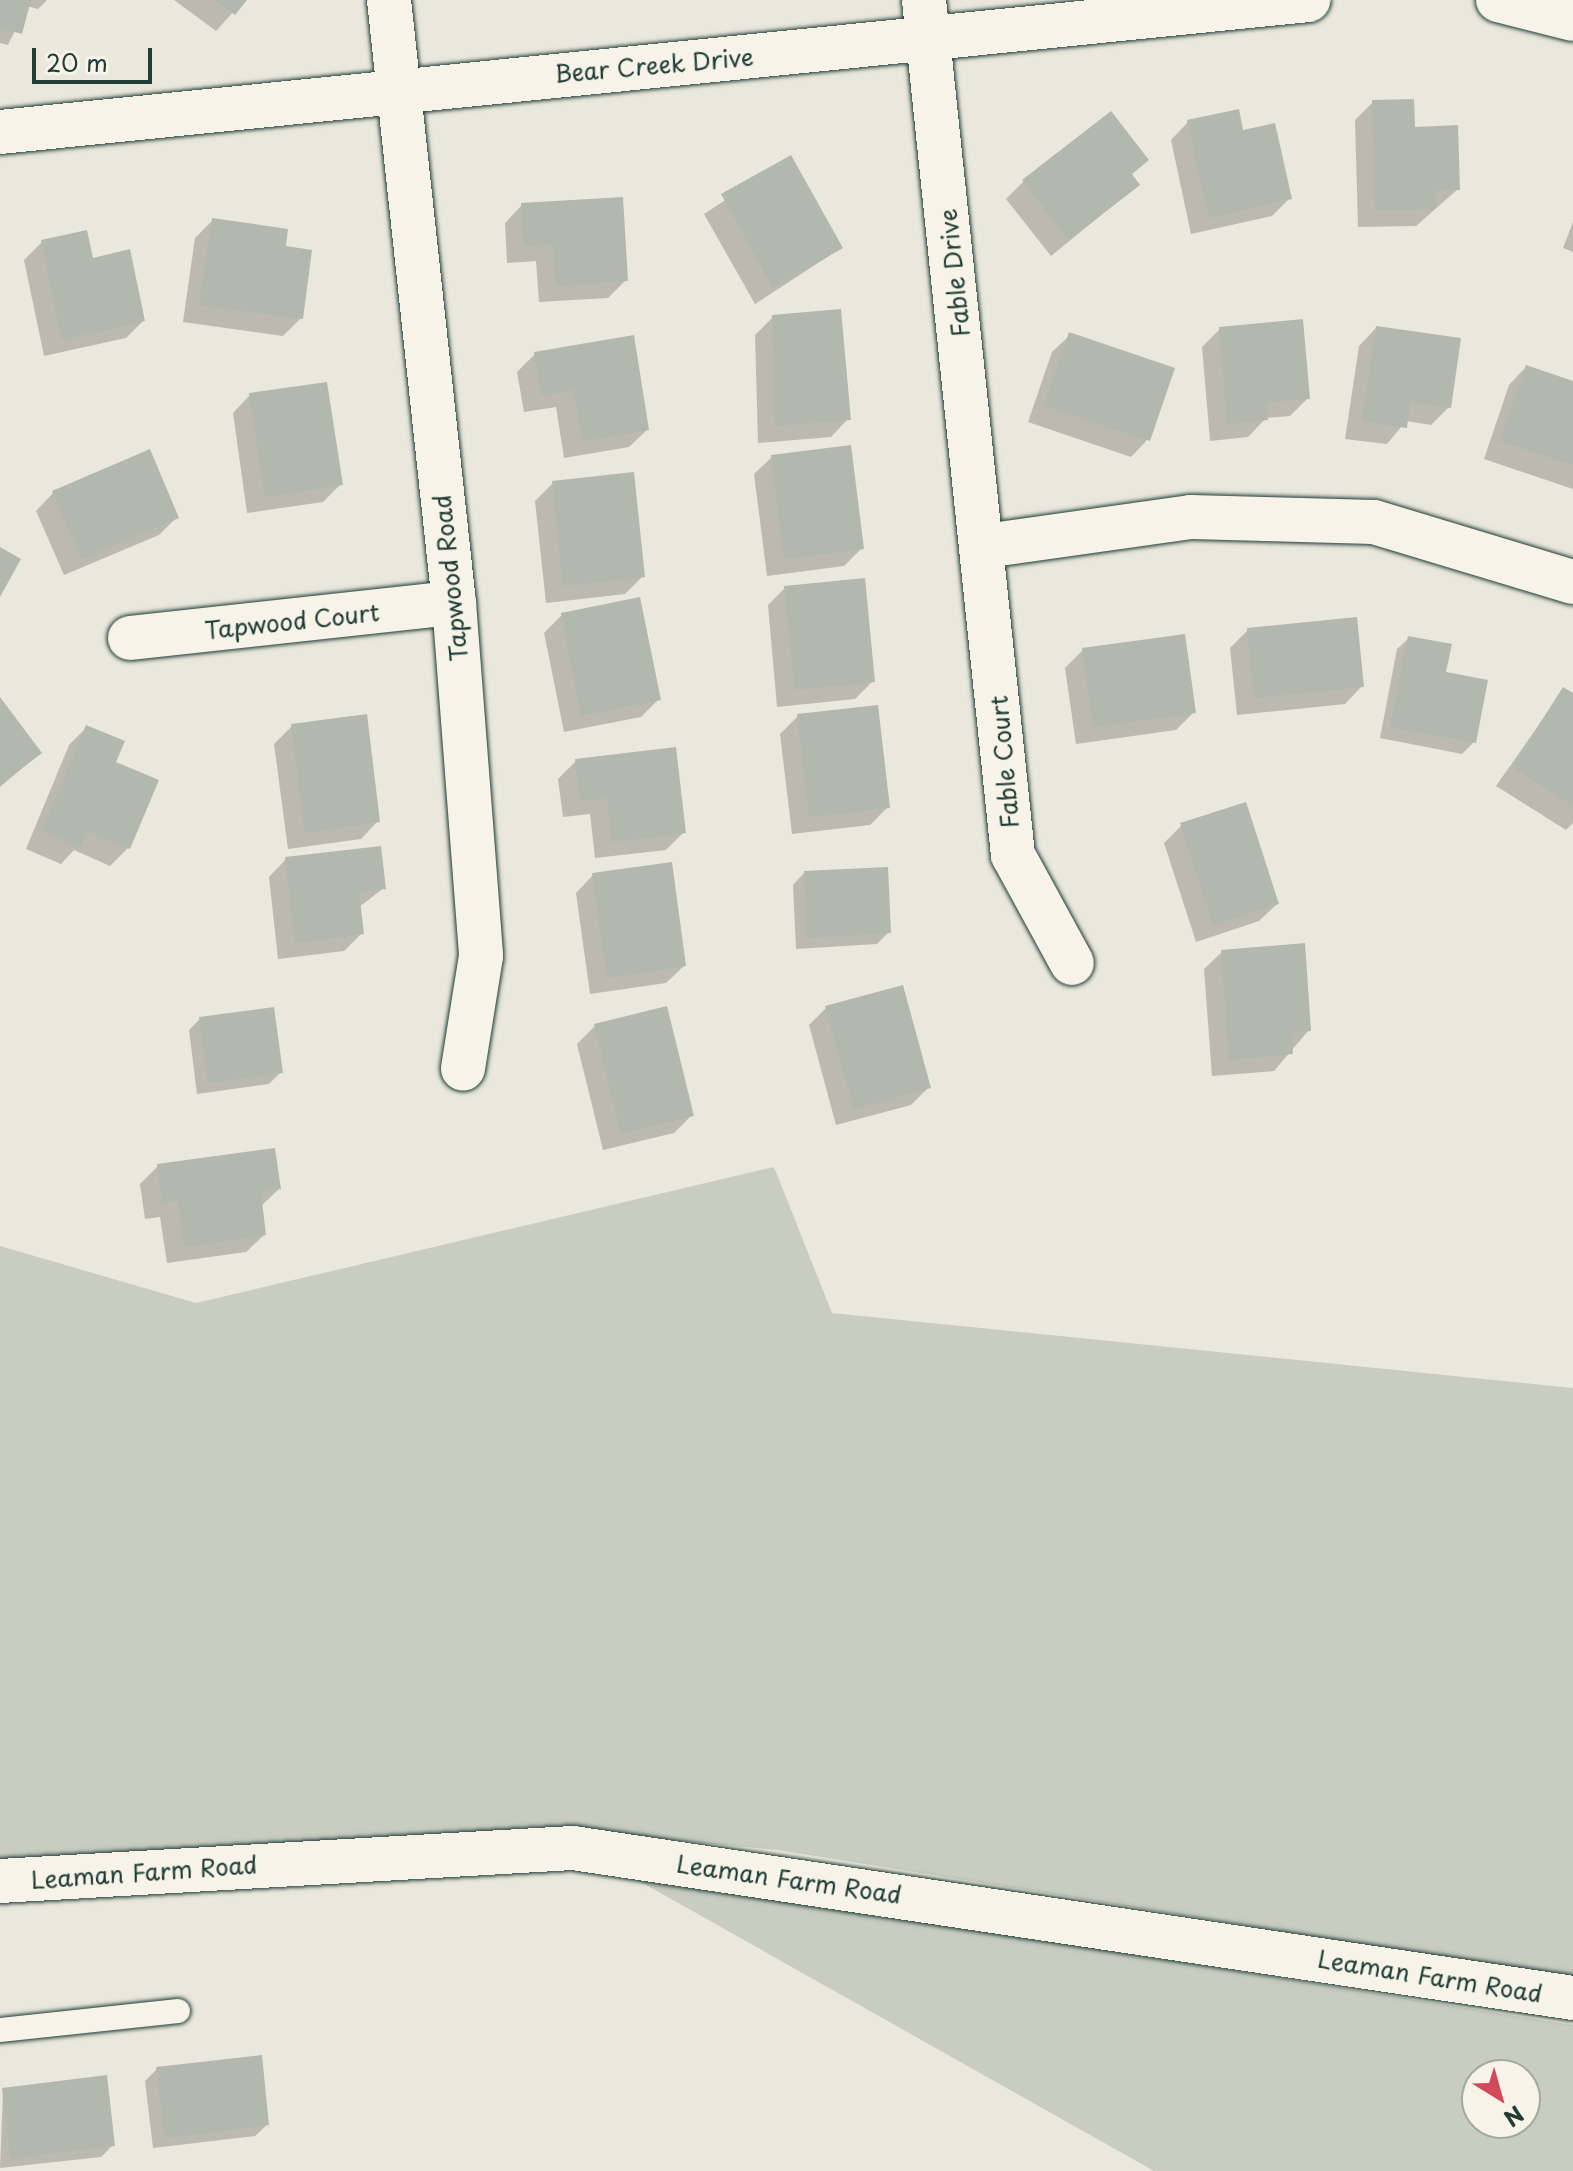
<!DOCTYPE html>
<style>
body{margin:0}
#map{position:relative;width:1573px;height:2171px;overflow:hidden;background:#eae8dd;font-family:"Playpen Sans",sans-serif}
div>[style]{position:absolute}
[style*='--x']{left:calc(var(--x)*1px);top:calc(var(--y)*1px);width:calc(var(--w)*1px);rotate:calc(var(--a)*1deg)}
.green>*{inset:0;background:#c8ccc1}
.shadow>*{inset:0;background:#0003}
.building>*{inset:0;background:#b2b8ae}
.roads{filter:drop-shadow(0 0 2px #1f3d34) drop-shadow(0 0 2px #1f3d34)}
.lane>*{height:24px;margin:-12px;padding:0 12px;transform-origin:12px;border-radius:12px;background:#f7f3e8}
.street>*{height:44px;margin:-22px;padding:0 22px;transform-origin:22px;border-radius:22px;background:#f7f3e8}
.secondary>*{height:44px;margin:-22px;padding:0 22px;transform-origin:22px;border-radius:22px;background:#f7f3e8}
span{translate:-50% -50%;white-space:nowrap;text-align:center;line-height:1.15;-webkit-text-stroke:6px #f7f3e8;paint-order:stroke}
.street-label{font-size:24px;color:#1f3d34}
.north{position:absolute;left:1461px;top:2059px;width:80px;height:80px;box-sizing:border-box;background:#f7f3e8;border:2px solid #a1aaa0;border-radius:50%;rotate:143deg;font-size:22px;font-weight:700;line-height:32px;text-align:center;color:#1f3d34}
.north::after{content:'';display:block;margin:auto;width:28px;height:36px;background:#d1495b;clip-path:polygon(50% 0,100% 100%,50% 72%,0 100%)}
.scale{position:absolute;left:32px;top:48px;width:120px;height:36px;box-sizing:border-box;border:4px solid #1f3d34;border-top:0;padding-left:10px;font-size:24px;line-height:28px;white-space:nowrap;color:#1f3d34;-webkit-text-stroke:6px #f7f3e8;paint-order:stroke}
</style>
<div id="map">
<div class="green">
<div style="clip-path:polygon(774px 1167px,832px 1313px,1573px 1388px,1573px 1978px,778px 1850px,532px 1827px,0 1883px,0 1246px,196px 1303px)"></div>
<div style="clip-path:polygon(evenodd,625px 1873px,1573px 2025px,1573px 2171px,1154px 2171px,625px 1873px,1477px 2075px,1525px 2075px,1525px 2123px,1477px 2123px,1477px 2075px)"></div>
</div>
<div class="shadow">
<div style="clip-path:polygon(0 0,47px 0,38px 9px,27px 6px,8px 45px,0 43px)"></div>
<div style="clip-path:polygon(174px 0,244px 0,216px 31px)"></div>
<div style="clip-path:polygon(1373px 102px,1413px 129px,1458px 189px,1416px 226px,1358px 227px,1355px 120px)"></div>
<div style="clip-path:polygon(1188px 122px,1242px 133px,1290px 198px,1272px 216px,1191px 234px,1171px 140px)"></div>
<div style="clip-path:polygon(790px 158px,841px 248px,755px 304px,704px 214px)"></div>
<div style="clip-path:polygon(1146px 160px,1131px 175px,1138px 185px,1051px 256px,1006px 199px,1024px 181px)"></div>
<div style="clip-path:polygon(522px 205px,626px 280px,608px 298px,539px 302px,536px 261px,507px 263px,505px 223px)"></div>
<div style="clip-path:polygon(213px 220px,284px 248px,301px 318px,283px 336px,183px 322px,195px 238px)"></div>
<div style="clip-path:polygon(1573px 222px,1573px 252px,1563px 248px)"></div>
<div style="clip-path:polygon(42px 242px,143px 321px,126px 338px,44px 356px,24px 260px)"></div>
<div style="clip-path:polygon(773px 317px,848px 419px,831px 437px,758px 443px,755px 335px)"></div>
<div style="clip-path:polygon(1376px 328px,1449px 407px,1431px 425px,1406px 421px,1387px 444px,1345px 439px,1359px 346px)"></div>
<div style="clip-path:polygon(1220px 329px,1308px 398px,1290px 416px,1266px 418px,1248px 437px,1210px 441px,1202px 347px)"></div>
<div style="clip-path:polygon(1070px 335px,1148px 439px,1131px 457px,1028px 422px,1052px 352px)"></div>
<div style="clip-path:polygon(535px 354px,647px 430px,629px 447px,564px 458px,556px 407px,524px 412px,517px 372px)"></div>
<div style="clip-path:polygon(1526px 367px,1573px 383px,1573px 489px,1484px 459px,1509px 385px)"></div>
<div style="clip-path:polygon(250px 395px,341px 484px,323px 502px,247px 513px,233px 413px)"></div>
<div style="clip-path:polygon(772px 457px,862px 548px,844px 566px,767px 576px,754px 474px)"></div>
<div style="clip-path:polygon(553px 483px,643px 576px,625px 594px,546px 603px,535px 501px)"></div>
<div style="clip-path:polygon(53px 493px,177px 517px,159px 535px,64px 575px,36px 511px)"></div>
<div style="clip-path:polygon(785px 588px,873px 681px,855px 699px,777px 707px,768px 605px)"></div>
<div style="clip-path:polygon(562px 615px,659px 699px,641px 717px,564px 732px,544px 633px)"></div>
<div style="clip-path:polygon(1248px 630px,1362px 686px,1345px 704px,1237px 715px,1230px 648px)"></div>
<div style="clip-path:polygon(1409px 638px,1444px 674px,1474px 742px,1462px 754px,1380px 738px,1397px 649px)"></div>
<div style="clip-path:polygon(1083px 650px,1194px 712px,1176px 730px,1076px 744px,1065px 668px)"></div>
<div style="clip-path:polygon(1564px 689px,1573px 695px,1573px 823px,1566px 830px,1496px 786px)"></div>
<div style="clip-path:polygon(0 700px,40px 753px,0 787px)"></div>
<div style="clip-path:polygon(798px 716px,888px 807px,870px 825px,792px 834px,780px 734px)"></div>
<div style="clip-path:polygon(292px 726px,378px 821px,361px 839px,288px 849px,274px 744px)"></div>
<div style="clip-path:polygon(87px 727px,114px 763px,128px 848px,110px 866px,74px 850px,61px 864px,26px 849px,69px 745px)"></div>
<div style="clip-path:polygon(576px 761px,684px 832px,666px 850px,595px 858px,590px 814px,563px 817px,558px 779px)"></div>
<div style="clip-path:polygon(1182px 825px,1277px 904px,1259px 921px,1196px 942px,1164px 843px)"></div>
<div style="clip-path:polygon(286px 859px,384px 888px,359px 907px,362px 933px,344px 951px,278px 959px,269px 877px)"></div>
<div style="clip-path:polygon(804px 873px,889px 932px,877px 944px,796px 949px,793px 885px)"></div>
<div style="clip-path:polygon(593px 875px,684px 966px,666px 983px,590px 994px,576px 893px)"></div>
<div style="clip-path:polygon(1222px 952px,1309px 1030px,1274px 1071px,1212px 1076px,1204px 969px)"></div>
<div style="clip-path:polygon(826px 1008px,929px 1087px,911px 1105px,836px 1125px,809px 1025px)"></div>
<div style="clip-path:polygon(200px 1019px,281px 1072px,269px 1084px,197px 1094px,189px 1030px)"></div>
<div style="clip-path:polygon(595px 1026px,692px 1115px,674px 1133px,603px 1150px,577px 1044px)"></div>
<div style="clip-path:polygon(158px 1166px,279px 1189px,260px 1207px,264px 1235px,246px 1252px,167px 1263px,160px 1217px,145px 1219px,140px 1184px)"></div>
<div style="clip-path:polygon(157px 2069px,267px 2125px,255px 2136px,153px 2148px,145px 2081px)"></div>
<div style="clip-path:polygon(3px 2090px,113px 2145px,101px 2157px,0 2168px)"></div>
</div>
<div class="building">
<div style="clip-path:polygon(0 0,31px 0,22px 34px,0 28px)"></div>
<div style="clip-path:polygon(215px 0,247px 0,235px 15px)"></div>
<div style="clip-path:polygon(1414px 99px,1415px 127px,1458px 125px,1460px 190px,1435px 191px,1436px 209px,1375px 210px,1372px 100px)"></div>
<div style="clip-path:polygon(1239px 109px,1243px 130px,1275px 123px,1292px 199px,1209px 218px,1187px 120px)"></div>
<div style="clip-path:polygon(1111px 111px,1149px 160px,1132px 174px,1140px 185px,1069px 240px,1022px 180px)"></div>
<div style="clip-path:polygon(791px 155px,843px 248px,773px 288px,721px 194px)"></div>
<div style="clip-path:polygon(623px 197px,628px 281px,556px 286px,553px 244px,524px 246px,521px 203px)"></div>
<div style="clip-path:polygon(212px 218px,288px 229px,286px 246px,312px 250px,303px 319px,199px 305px)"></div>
<div style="clip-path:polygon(87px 230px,93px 258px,130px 249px,145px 321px,62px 340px,41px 240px)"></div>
<div style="clip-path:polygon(841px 309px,851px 420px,775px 426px,772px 315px)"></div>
<div style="clip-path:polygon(1303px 319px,1310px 399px,1267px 402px,1268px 420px,1227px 424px,1219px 327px)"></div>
<div style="clip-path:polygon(1376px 326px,1461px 338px,1451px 408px,1410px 402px,1407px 428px,1362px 421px)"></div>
<div style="clip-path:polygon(1069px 332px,1175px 368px,1150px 441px,1044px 405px)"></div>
<div style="clip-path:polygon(634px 335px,649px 430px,582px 441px,573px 390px,542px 396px,534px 352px)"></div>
<div style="clip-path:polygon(1526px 365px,1573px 381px,1573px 465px,1500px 441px)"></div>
<div style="clip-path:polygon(327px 382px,343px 485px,265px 497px,249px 393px)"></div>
<div style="clip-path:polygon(851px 445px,864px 549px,784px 559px,771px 455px)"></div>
<div style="clip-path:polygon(150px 449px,179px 518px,81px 559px,52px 491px)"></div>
<div style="clip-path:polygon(634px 472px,645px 577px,563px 586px,552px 481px)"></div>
<div style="clip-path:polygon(0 547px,21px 559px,0 597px)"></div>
<div style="clip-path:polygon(865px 578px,875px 682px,795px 690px,784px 586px)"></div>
<div style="clip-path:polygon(640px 597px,661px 700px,581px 716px,561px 613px)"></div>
<div style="clip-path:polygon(1357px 617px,1364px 687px,1254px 698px,1247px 628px)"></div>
<div style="clip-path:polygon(1185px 634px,1196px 713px,1093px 727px,1082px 648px)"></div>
<div style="clip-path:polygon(1408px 636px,1452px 644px,1446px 672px,1488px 680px,1476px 743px,1390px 727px)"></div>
<div style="clip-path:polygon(1563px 687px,1573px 693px,1573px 806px,1512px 767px)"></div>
<div style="clip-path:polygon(0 697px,42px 753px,0 785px)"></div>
<div style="clip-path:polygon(878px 705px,890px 808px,809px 817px,797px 714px)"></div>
<div style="clip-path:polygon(367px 714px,380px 822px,305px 833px,291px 724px)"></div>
<div style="clip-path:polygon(86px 725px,125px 741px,116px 762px,159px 780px,130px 849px,87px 831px,80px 847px,42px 831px)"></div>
<div style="clip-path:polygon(676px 747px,686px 833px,612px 842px,607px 798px,580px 801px,575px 759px)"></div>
<div style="clip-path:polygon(1246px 802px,1279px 904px,1213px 925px,1180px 823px)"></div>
<div style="clip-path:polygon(381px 846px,386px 889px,359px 892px,364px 934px,295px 943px,285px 857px)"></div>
<div style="clip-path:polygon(672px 862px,686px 966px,607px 978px,592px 873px)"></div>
<div style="clip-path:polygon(888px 867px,891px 933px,807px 938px,804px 871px)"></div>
<div style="clip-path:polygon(1305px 943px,1311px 1031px,1292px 1033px,1293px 1054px,1229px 1060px,1221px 950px)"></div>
<div style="clip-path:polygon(903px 985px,931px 1088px,854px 1109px,825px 1006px)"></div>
<div style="clip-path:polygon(667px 1006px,694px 1116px,621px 1133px,594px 1024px)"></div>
<div style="clip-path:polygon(274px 1007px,283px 1073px,208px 1083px,199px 1017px)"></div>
<div style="clip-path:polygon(275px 1148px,281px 1189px,261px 1192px,266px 1235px,184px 1247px,178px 1200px,162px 1203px,157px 1164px)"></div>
<div style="clip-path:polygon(262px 2055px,269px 2125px,165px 2138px,156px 2067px)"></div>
<div style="clip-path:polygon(107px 2075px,115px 2146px,10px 2158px,2px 2088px)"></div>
</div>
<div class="roads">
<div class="lane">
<div style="--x:0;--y:2030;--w:179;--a:-6.1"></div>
</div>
<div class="street">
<div style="--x:389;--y:0;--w:606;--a:83.85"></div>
<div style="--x:454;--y:603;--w:354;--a:85.6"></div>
<div style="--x:481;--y:956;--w:114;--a:99.1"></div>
<div style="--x:924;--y:0;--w:860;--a:84.06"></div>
<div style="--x:1013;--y:855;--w:123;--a:61.4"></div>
<div style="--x:1498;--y:0;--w:77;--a:14.2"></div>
<div style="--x:0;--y:132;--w:1315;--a:-5.76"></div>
<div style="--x:985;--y:546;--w:208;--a:-8"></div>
<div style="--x:1191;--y:517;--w:183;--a:1.6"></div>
<div style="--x:1374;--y:522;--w:208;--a:16.8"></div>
<div style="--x:130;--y:638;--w:326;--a:-6.2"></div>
</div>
<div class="secondary">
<div style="--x:0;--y:1881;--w:574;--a:-3.3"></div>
<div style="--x:573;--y:1848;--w:1011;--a:8.53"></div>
</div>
</div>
<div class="street-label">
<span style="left:654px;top:65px;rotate:-5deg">Bear Creek Drive</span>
<span style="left:954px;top:273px;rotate:-96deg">Fable Drive</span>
<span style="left:450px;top:578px;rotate:-96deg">Tapwood Road</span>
<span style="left:292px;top:621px;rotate:-6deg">Tapwood Court</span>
<span style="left:1004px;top:762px;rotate:-95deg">Fable Court</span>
<span style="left:144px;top:1872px;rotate:-4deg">Leaman Farm Road</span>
<span style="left:789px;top:1879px;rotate:8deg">Leaman Farm Road</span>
<span style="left:1430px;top:1976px;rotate:9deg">Leaman Farm Road</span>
</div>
<div class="north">N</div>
<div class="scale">20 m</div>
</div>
